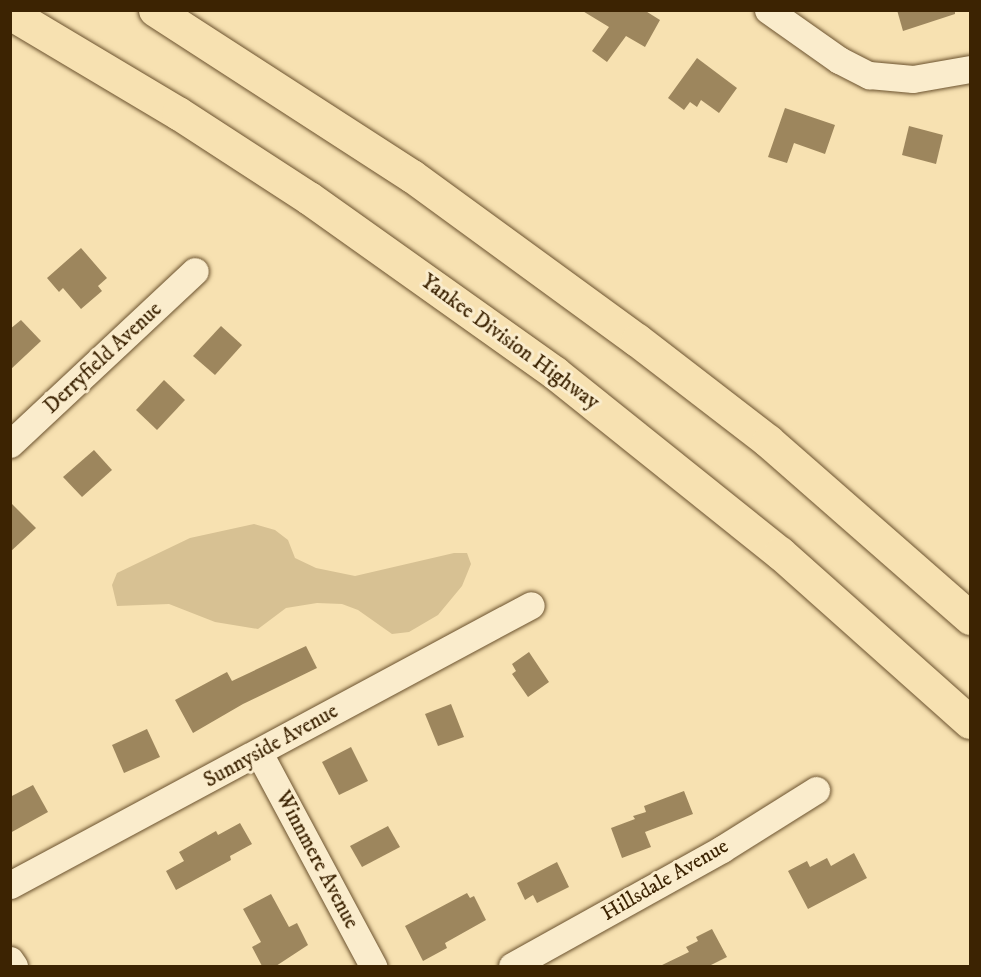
<!DOCTYPE html>
<style>
body{margin:0}
#map{position:relative;width:981px;height:977px;overflow:hidden;background:#f7e1b1;font-family:"IM FELL DW Pica",serif}
div>[style]{position:absolute}
[style*='--x']{left:calc(var(--x)*1px);top:calc(var(--y)*1px);width:calc(var(--w)*1px);rotate:calc(var(--a)*1deg)}
.green>*{inset:0;background:#d7c193}
.building>*{inset:0;background:#9d865d}
.roads{filter:drop-shadow(0 0 2px #6b522e) drop-shadow(0 0 2px #6b522e)}
.minor>*{height:27px;margin:-13.5px;padding:0 13.5px;transform-origin:13.5px;border-radius:13.5px;background:#faeccc}
.motorway>*{height:33px;margin:-16.5px;padding:0 16.5px;transform-origin:16.5px;border-radius:16.5px;background:#f7e1b1}
span{translate:-50% -50%;white-space:nowrap;text-align:center;line-height:1.15;-webkit-text-stroke:6px #faeccc;paint-order:stroke}
.street-label{font-size:21px;color:#3c2302}
.frame{position:absolute;inset:0;border:12px solid #3c2302;pointer-events:none}
</style>
<div id="map">
<div class="green">
<div style="clip-path:polygon(254px 524px,275px 530px,288px 540px,295px 558px,316px 568px,355px 576px,454px 553px,467px 553px,471px 564px,462px 586px,438px 615px,409px 632px,392px 634px,358px 610px,342px 604px,317px 603px,286px 608px,258px 629px,215px 622px,169px 604px,117px 606px,112px 585px,117px 573px,190px 538px)"></div>
</div>
<div class="building">
<div style="clip-path:polygon(581px 10px,644px 10px,660px 20px,645px 47px,626px 36px,607px 62px,592px 51px,609px 27px)"></div>
<div style="clip-path:polygon(897px 10px,955px 10px,955px 14px,903px 31px)"></div>
<div style="clip-path:polygon(697px 58px,737px 88px,719px 113px,701px 100px,697px 107px,690px 102px,684px 110px,668px 98px)"></div>
<div style="clip-path:polygon(785px 108px,835px 125px,825px 154px,794px 143px,787px 163px,768px 157px)"></div>
<div style="clip-path:polygon(909px 126px,943px 135px,936px 164px,902px 155px)"></div>
<div style="clip-path:polygon(81px 248px,107px 278px,98px 286px,102px 291px,81px 309px,63px 288px,59px 292px,47px 278px)"></div>
<div style="clip-path:polygon(21px 320px,41px 341px,10px 370px,10px 329px)"></div>
<div style="clip-path:polygon(221px 326px,242px 345px,215px 375px,193px 356px)"></div>
<div style="clip-path:polygon(164px 380px,185px 400px,157px 430px,136px 410px)"></div>
<div style="clip-path:polygon(94px 450px,112px 470px,82px 497px,63px 477px)"></div>
<div style="clip-path:polygon(10px 502px,36px 528px,10px 552px)"></div>
<div style="clip-path:polygon(306px 646px,317px 668px,243px 704px,193px 733px,175px 700px,227px 672px,232px 681px)"></div>
<div style="clip-path:polygon(529px 652px,549px 682px,528px 697px,512px 674px,516px 671px,512px 664px)"></div>
<div style="clip-path:polygon(451px 704px,464px 737px,438px 746px,425px 714px)"></div>
<div style="clip-path:polygon(147px 729px,160px 757px,124px 773px,112px 745px)"></div>
<div style="clip-path:polygon(351px 747px,368px 781px,339px 795px,322px 762px)"></div>
<div style="clip-path:polygon(33px 785px,48px 812px,10px 833px,10px 797px)"></div>
<div style="clip-path:polygon(684px 791px,693px 814px,645px 832px,651px 847px,622px 858px,611px 828px,635px 819px,633px 816px,646px 812px,644px 806px)"></div>
<div style="clip-path:polygon(240px 823px,252px 844px,230px 856px,231px 860px,176px 890px,166px 871px,184px 861px,179px 852px,216px 831px,218px 835px)"></div>
<div style="clip-path:polygon(388px 826px,400px 847px,362px 867px,350px 846px)"></div>
<div style="clip-path:polygon(854px 853px,867px 878px,808px 909px,788px 871px,807px 861px,810px 867px,827px 858px,831px 866px)"></div>
<div style="clip-path:polygon(557px 862px,569px 887px,537px 903px,533px 895px,525px 900px,517px 883px)"></div>
<div style="clip-path:polygon(467px 893px,470px 898px,474px 896px,486px 920px,445px 943px,447px 948px,423px 961px,405px 926px)"></div>
<div style="clip-path:polygon(271px 894px,289px 927px,297px 923px,308px 945px,276px 966px,262px 966px,252px 947px,261px 942px,243px 909px)"></div>
<div style="clip-path:polygon(712px 929px,727px 957px,709px 966px,660px 966px,689px 952px,686px 947px,698px 941px,696px 937px)"></div>
</div>
<div class="roads">
<div class="minor">
<div style="--x:768;--y:10;--w:87;--a:35.2"></div>
<div style="--x:839;--y:60;--w:34;--a:27"></div>
<div style="--x:869;--y:75;--w:44;--a:5.2"></div>
<div style="--x:913;--y:79;--w:58;--a:-10"></div>
<div style="--x:10;--y:444;--w:253;--a:-43.1"></div>
<div style="--x:259;--y:753;--w:242;--a:61.8"></div>
<div style="--x:10;--y:885;--w:591;--a:-28.25"></div>
<div style="--x:10;--y:960;--w:7;--a:56"></div>
<div style="--x:512;--y:966;--w:240;--a:-29.1"></div>
<div style="--x:722;--y:849;--w:111;--a:-32.1"></div>
</div>
<div class="motorway">
<div style="--x:155;--y:10;--w:306;--a:32.9"></div>
<div style="--x:412;--y:176;--w:278;--a:36.1"></div>
<div style="--x:637;--y:340;--w:165;--a:37.6"></div>
<div style="--x:768;--y:441;--w:269;--a:41.2"></div>
<div style="--x:10;--y:13;--w:196;--a:30.8"></div>
<div style="--x:178;--y:113;--w:156;--a:33"></div>
<div style="--x:309;--y:198;--w:302;--a:35.4"></div>
<div style="--x:555;--y:373;--w:288;--a:38.7"></div>
<div style="--x:780;--y:553;--w:254;--a:41.7"></div>
</div>
</div>
<div class="street-label">
<span style="left:510px;top:342px;rotate:36deg">Yankee Division Highway</span>
<span style="left:103px;top:358px;rotate:-43deg">Derryfield Avenue</span>
<span style="left:271px;top:746px;rotate:-29deg">Sunnyside Avenue</span>
<span style="left:317px;top:860px;rotate:62deg">Winnmere Avenue</span>
<span style="left:665px;top:880px;rotate:-30deg">Hillsdale Avenue</span>
</div>
<div class="frame"></div>
</div>
